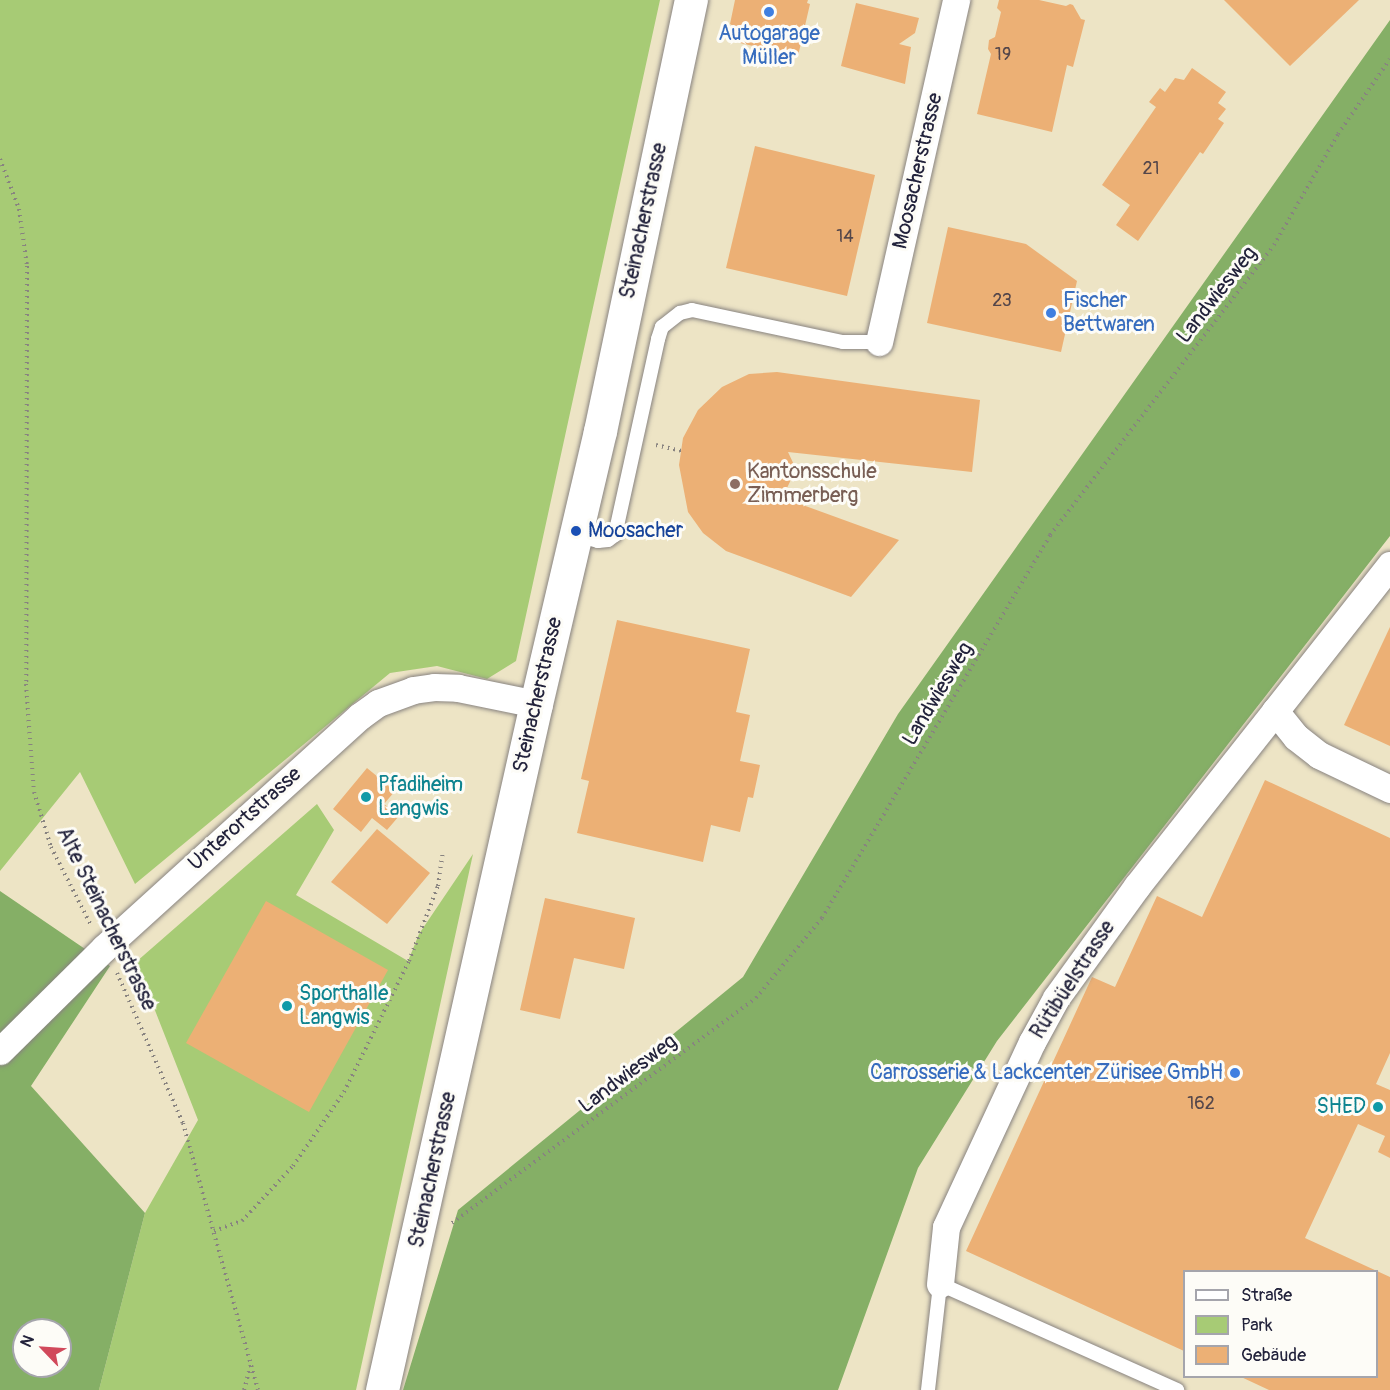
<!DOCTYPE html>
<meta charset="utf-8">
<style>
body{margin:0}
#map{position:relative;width:1390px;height:1390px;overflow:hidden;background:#ede4c5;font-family:Pangolin,sans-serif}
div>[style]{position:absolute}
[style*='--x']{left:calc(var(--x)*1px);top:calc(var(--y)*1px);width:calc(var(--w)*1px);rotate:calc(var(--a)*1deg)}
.green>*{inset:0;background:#a7cb75}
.forest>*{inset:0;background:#85af66}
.building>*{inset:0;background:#ecb075}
.path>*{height:4px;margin-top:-2px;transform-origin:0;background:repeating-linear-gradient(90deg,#888380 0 1.5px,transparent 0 6px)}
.roads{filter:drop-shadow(0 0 2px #888380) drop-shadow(0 0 2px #888380)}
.service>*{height:14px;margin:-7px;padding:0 7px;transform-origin:7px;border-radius:7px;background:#fff}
.minor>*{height:27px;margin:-13.5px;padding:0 13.5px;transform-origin:13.5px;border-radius:13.5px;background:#fff}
.tertiary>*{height:33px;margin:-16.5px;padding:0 16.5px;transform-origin:16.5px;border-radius:16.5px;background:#fff}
.dots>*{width:16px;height:16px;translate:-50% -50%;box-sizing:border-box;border:3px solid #fdfcf7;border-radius:50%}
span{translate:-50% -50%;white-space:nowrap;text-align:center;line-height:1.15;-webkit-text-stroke:6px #fdfcf7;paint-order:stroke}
.number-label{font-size:18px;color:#54464a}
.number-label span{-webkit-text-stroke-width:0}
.shop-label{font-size:21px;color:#366cbe}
.left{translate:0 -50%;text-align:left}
.right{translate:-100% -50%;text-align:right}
.street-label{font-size:21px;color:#22223b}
.education-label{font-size:21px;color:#785e54}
.transit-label{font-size:21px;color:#164399}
.culture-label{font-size:21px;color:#0d838f}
.legend{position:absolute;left:1183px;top:1270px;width:195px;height:108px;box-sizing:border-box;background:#fdfcf7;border:2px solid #a5a5ac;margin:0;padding:8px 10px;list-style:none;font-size:18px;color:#22223b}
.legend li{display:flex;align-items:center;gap:12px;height:30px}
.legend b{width:30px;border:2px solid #a5a5ac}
.north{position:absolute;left:12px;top:1318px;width:60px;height:60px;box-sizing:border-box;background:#fdfcf7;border:2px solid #a5a5ac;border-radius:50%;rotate:295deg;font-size:16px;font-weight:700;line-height:24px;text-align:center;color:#22223b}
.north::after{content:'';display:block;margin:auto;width:21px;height:27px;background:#d1495b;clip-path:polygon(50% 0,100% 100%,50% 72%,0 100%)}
</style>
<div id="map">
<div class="green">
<div style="clip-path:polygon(0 0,660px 0,516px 661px,487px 679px,437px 666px,390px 673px,135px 884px,80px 772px,0 871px)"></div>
<div style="clip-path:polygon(317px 804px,334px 830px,296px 895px,408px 961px,419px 934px,473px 854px,356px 1390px,99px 1390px,145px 1213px,198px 1120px,136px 962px)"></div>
</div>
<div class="forest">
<div style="clip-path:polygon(1390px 20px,1390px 536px,997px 1041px,918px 1168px,838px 1390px,403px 1390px,458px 1210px,743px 977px,898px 714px)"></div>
<div style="clip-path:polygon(evenodd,0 891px,110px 966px,31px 1086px,145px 1213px,99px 1390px,0 1390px,0 891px,24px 1330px,60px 1330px,60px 1366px,24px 1366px,24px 1330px)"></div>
</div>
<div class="building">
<div style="clip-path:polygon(735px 0,808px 0,807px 3px,810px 4px,798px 56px,740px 43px,742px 31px,730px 24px)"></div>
<div style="clip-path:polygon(999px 0,1039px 0,1066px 6px,1070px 4px,1073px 5px,1081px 19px,1085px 20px,1073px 67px,1067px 65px,1052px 132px,977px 114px,991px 54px,988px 49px,989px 40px,995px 37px,1001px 12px,997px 8px)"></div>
<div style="clip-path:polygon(1224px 0,1359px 0,1290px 66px)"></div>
<div style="clip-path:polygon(856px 3px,919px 18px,915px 33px,899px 44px,911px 47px,905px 84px,841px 66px)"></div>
<div style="clip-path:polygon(1192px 68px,1226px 92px,1218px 103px,1226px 109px,1218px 119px,1224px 123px,1203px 154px,1200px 152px,1138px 241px,1116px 225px,1130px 205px,1102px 185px,1156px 107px,1149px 102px,1160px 88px,1165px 92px,1175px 78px,1184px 80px)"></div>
<div style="clip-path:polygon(755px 146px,875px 175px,847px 296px,726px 268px)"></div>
<div style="clip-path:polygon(948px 227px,1026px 244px,1077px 281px,1061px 352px,927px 323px)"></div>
<div style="clip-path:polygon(777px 372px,980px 400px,972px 472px,788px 452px,796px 469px,787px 488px,778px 496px,899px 540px,851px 597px,726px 551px,703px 533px,688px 512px,679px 465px,683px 438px,698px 410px,722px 387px,749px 374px)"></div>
<div style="clip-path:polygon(617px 620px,750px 649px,736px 712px,750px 715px,740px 761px,760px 765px,753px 798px,748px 797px,740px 832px,711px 825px,703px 862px,577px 833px,589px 781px,581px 779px)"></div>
<div style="clip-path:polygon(1390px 627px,1390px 746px,1344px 725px)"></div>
<div style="clip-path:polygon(367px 768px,395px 791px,384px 804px,399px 816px,387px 830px,372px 818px,361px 832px,333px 809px)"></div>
<div style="clip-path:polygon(1265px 780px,1390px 838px,1390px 1053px,1376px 1084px,1390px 1090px,1390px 1158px,1378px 1152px,1385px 1136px,1358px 1124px,1305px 1238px,1390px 1277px,1390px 1390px,1269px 1390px,1239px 1376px,1376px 1376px,1376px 1272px,1184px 1272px,1184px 1351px,966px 1251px,1092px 977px,1115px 987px,1157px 896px,1202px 917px)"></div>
<div style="clip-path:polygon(377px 829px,430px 873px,387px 924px,331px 882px)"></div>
<div style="clip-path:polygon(545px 898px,635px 918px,624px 969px,574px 958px,560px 1019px,520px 1010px)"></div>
<div style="clip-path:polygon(266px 901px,388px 970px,309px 1112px,186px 1043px)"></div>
</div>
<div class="path">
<div style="--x:0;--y:159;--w:53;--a:69.2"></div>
<div style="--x:19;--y:209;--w:58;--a:82"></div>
<div style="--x:27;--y:266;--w:418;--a:90.1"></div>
<div style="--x:26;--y:684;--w:108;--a:85.8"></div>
<div style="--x:34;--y:792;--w:58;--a:72.8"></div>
<div style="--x:51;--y:847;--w:88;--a:62.9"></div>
<div style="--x:1068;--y:320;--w:45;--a:11.6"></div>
<div style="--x:656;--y:445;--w:26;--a:13"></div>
<div style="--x:117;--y:973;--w:164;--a:66.3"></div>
<div style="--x:183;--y:1123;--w:277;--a:74.3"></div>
<div style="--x:452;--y:1223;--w:378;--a:-36.5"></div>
<div style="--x:756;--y:998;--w:104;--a:-50.5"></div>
<div style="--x:822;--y:918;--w:446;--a:-59.2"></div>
<div style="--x:1050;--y:535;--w:366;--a:-52.3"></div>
<div style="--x:1274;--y:245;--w:128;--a:-60"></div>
<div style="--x:1338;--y:134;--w:91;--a:-55.3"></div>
<div style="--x:214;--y:1231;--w:30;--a:-20"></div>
<div style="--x:242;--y:1221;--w:75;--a:-47.2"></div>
<div style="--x:293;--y:1166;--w:90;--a:-55.4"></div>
<div style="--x:344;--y:1092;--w:146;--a:-63.6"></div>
<div style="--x:409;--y:961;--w:80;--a:-68.9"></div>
<div style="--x:438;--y:886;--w:34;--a:-82"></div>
<div style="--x:244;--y:1390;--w:27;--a:-75"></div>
</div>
<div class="roads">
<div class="service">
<div style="--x:576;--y:535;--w:23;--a:15"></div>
<div style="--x:598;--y:541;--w:10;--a:-6"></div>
<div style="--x:608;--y:540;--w:9;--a:-36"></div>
<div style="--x:615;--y:535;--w:201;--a:-77.6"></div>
<div style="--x:658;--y:339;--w:13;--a:-72"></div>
<div style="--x:662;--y:327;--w:23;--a:-38"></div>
<div style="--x:680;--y:313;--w:12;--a:-14"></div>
<div style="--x:692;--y:310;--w:154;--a:12"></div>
<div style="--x:843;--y:342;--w:36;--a:0"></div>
<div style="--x:928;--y:1390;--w:107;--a:-83.5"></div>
<div style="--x:940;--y:1284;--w:260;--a:24.1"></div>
</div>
<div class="minor">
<div style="--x:879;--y:342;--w:351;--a:-77.3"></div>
<div style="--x:1390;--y:565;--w:186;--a:128.2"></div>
<div style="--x:1275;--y:711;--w:33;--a:51"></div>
<div style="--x:1296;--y:737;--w:29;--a:38"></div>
<div style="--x:1319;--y:755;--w:79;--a:25.6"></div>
<div style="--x:0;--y:1051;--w:146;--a:-44.7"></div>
<div style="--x:104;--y:948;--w:345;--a:-42.2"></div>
<div style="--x:360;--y:716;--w:22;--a:-36"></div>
<div style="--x:378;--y:703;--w:37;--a:-20"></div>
<div style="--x:413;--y:690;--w:21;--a:-8"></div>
<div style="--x:434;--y:687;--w:24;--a:2"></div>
<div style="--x:458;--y:688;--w:80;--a:11.6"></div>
<div style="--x:940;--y:1284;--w:57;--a:-84"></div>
<div style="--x:946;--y:1227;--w:204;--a:-65.1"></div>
<div style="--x:1032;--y:1042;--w:50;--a:-61.4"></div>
<div style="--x:1056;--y:998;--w:138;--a:-54.1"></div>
<div style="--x:1137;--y:886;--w:223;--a:-51.7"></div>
</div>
<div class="tertiary">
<div style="--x:382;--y:1390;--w:703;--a:-77.35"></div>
<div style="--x:536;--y:704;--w:280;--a:-76.8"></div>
<div style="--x:600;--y:431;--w:441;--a:-78.1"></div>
</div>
</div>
<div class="dots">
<div style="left:769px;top:12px;background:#3f7fe0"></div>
<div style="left:1051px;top:313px;background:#3f7fe0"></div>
<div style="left:735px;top:484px;background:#8d6e63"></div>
<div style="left:576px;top:531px;background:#1a4fb4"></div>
<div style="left:366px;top:797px;background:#0f9aa8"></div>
<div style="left:287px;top:1006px;background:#0f9aa8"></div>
<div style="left:1235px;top:1073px;background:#3f7fe0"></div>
<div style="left:1378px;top:1107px;background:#0f9aa8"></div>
</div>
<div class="number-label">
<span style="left:1003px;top:55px">19</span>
<span style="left:1151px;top:169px">21</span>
<span style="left:845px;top:237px">14</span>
<span style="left:1002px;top:301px">23</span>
<span style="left:1201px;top:1104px">162</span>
</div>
<div class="shop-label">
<span style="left:769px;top:46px">Autogarage<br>Müller</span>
<span class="left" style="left:1063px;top:313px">Fischer<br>Bettwaren</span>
<span class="right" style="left:1223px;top:1073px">Carrosserie &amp; Lackcenter Zürisee GmbH</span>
</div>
<div class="street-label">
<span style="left:918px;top:171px;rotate:-77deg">Moosacherstrasse</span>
<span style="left:644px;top:221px;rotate:-78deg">Steinacherstrasse</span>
<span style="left:1217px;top:295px;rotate:-52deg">Landwiesweg</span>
<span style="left:938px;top:694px;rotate:-59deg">Landwiesweg</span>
<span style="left:538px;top:695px;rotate:-77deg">Steinacherstrasse</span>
<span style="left:245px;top:819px;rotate:-42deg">Unterortstrasse</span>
<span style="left:106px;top:919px;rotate:64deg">Alte Steinacherstrasse</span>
<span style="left:1073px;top:980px;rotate:-57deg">Rütibüelstrasse</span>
<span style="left:628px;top:1074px;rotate:-37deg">Landwiesweg</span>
<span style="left:433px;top:1170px;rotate:-78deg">Steinacherstrasse</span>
</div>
<div class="education-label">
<span class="left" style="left:747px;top:484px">Kantonsschule<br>Zimmerberg</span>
</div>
<div class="transit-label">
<span class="left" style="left:588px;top:531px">Moosacher</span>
</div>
<div class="culture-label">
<span class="left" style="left:378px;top:797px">Pfadiheim<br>Langwis</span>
<span class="left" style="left:299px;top:1006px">Sporthalle<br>Langwis</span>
<span class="right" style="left:1366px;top:1107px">SHED</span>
</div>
<ul class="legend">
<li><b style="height:8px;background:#fff"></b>Straße</li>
<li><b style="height:16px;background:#a7cb75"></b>Park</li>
<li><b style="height:16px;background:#ecb075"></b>Gebäude</li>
</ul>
<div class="north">N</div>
</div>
